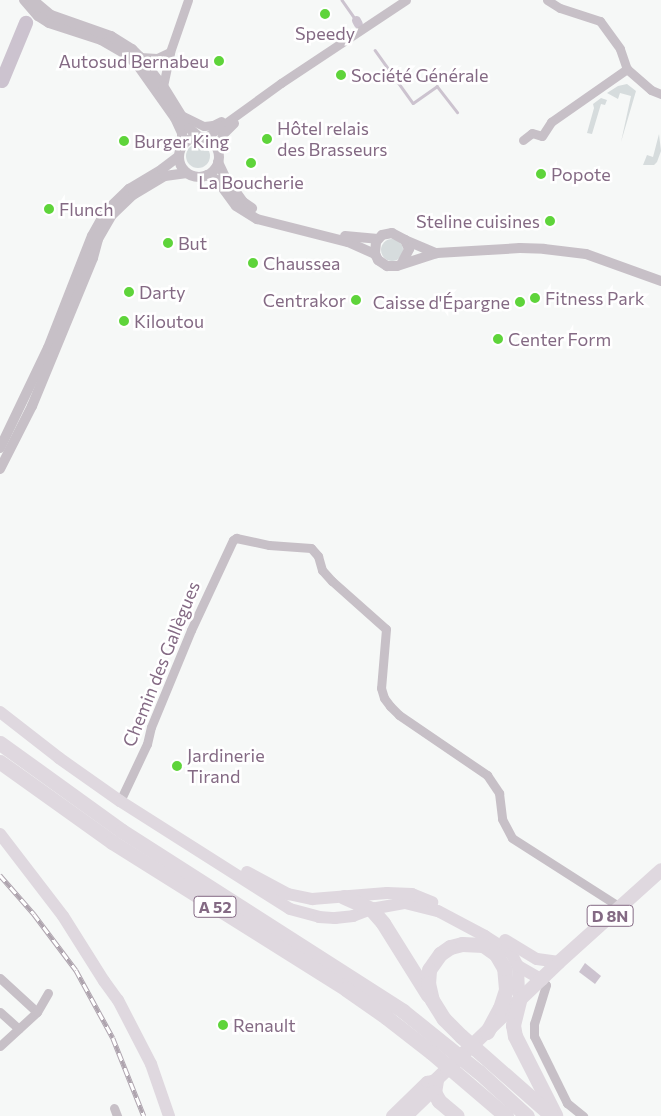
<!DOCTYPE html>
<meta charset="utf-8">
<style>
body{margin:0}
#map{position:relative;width:661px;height:1116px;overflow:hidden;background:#f6f8f7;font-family:Commissioner,sans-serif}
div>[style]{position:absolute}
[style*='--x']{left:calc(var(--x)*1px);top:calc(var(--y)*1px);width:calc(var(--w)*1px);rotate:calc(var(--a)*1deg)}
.green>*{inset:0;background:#d6dcdd}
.round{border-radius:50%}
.water>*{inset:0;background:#ccc3cf}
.stream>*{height:2.5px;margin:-1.25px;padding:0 1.25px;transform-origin:1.25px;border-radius:1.25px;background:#ccc3cf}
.canal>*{height:9px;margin:-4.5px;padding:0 4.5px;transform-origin:4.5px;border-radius:4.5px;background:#ccc3cf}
.river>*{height:14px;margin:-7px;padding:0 7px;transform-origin:7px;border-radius:7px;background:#ccc3cf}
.minor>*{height:9px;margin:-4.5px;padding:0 4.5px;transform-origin:4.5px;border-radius:4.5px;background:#c7c0c7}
.tertiary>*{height:10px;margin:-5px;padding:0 5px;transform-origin:5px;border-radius:5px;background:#c7c0c7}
.tertiary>.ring{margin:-5px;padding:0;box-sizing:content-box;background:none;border:10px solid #c7c0c7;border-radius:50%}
.secondary>*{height:12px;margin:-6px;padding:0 6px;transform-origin:6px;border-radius:6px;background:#dfd8df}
.primary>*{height:14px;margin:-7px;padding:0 7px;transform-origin:7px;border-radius:7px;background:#dfd8df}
.motorway>*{height:15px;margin:-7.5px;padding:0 7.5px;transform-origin:7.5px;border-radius:7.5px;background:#dfd8df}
.rail>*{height:4.5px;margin-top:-2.25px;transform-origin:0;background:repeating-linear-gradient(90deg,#fff 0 8px,#aea4ae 0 16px);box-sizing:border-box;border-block:1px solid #aea4ae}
.dots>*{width:14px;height:14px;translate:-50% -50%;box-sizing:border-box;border:2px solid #fff;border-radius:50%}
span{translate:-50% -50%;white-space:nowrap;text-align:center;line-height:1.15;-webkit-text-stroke:5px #fff;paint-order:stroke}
.shield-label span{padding:1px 4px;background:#fff;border:1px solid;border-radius:4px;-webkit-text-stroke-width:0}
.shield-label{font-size:16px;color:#846a84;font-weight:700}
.poi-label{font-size:18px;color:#846a84}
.right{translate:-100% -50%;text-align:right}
.left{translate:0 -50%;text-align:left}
.street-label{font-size:18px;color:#846a84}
</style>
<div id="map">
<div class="green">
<div style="clip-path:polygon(627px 84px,636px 91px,621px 142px,631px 96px,620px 93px,618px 99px,607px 93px,618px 86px)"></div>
<div style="clip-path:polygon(601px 98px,607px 100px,605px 105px,601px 104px,592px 134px,587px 133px,594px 108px,593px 104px)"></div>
<div style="clip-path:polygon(659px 134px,661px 151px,657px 162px,654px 165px,643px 165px,647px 155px,653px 157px)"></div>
<div class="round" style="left:186px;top:144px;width:24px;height:24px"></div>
<div class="round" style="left:381px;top:239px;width:22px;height:22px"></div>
</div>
<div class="water">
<div style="clip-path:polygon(585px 963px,601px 976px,595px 984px,579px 972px)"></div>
</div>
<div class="stream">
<div style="--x:342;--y:0;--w:24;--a:55"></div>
<div style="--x:375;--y:50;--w:65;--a:54.4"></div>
<div style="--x:413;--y:103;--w:29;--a:-35"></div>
<div style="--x:437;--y:86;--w:33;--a:52"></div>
</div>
<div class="canal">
<div style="--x:356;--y:20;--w:4;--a:63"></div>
</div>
<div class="river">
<div style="--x:2;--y:81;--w:63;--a:-67.5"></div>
</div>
<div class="minor">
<div style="--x:547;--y:0;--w:15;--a:32"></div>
<div style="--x:560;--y:8;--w:42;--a:18"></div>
<div style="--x:600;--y:21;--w:34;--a:54"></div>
<div style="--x:620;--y:49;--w:21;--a:71"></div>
<div style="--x:627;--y:69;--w:32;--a:41"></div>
<div style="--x:651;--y:90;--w:11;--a:22"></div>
<div style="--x:140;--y:57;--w:17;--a:3"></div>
<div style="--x:157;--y:58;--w:14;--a:-25"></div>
<div style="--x:163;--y:86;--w:35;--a:-78"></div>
<div style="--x:170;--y:52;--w:55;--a:-70.9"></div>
<div style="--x:181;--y:115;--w:25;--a:26"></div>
<div style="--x:204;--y:126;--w:9;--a:-6"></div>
<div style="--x:213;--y:125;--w:9;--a:-27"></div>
<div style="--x:205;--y:138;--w:94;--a:-35.9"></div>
<div style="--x:281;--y:83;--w:150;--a:-33.6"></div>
<div style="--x:523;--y:140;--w:11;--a:-38"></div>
<div style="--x:532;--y:133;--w:10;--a:17"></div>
<div style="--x:542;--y:136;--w:17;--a:-57"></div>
<div style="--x:551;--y:122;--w:93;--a:-34.9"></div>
<div style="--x:218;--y:152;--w:17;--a:-77"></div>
<div style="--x:222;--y:135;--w:17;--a:-45"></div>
<div style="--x:120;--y:801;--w:63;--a:-64.7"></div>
<div style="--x:147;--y:744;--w:17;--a:-77"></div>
<div style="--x:151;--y:727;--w:105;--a:-67.6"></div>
<div style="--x:191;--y:630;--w:99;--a:-65"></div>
<div style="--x:233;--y:540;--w:4;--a:-34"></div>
<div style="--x:236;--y:538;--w:34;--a:12"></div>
<div style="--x:269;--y:545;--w:42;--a:4.1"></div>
<div style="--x:311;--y:548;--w:11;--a:49"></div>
<div style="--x:318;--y:556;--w:15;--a:74"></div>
<div style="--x:322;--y:570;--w:15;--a:48"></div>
<div style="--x:332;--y:581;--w:72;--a:41.6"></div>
<div style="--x:386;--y:629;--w:59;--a:94.8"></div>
<div style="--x:381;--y:688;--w:10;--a:73"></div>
<div style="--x:384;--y:698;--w:10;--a:53"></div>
<div style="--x:390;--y:706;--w:13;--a:45"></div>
<div style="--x:399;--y:715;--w:107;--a:34.3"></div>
<div style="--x:487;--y:775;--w:22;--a:56"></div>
<div style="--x:499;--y:793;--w:26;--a:83"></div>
<div style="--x:502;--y:819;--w:21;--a:62"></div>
<div style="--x:512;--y:838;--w:128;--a:32.6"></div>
<div style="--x:0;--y:978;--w:50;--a:42.6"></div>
<div style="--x:542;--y:980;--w:6;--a:51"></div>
<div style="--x:546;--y:985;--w:41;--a:107.1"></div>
<div style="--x:534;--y:1024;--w:12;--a:90"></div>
<div style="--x:534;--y:1036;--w:75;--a:63.8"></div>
<div style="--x:567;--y:1103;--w:21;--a:39"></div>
<div style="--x:0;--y:1012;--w:25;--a:42"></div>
<div style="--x:0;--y:1046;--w:50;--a:-42.6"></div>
<div style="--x:37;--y:1012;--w:22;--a:-60"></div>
<div style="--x:114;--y:1108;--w:9;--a:69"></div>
</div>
<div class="tertiary">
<div style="--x:24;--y:0;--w:21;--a:49"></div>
<div style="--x:38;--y:16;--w:13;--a:32"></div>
<div style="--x:49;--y:23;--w:55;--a:18.1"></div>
<div style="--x:101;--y:40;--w:30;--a:30"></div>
<div style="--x:127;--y:55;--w:17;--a:45"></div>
<div style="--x:139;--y:67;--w:62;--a:54.8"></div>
<div style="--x:175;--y:118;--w:17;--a:65"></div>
<div style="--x:182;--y:133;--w:14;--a:90"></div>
<div style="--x:33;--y:0;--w:23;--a:40"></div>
<div style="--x:51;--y:15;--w:64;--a:19.3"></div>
<div style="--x:111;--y:36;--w:25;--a:32"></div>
<div style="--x:132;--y:49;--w:11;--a:45"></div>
<div style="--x:140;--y:57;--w:37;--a:52"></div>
<div style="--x:163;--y:86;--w:49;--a:58.2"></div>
<div style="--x:189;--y:128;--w:15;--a:42"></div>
<div class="ring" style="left:179px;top:137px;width:30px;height:30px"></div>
<div style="--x:218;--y:162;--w:17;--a:65"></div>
<div style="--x:225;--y:177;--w:31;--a:54"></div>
<div style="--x:243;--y:202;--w:11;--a:34"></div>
<div style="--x:207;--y:175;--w:11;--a:27"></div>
<div style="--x:217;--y:180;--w:32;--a:54"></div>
<div style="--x:236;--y:206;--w:25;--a:32"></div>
<div style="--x:257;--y:219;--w:94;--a:14.2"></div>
<div style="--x:348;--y:242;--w:30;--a:24"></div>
<div style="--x:345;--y:236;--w:33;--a:5"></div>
<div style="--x:405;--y:240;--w:34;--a:23"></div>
<div style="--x:402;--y:263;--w:16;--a:-63"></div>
<div style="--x:409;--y:249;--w:10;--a:-114"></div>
<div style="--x:405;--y:240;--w:15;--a:-152"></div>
<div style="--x:392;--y:233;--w:10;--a:169"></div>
<div style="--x:382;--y:235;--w:9;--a:131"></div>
<div style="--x:376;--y:242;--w:12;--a:95"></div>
<div style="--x:375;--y:254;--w:7;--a:63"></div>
<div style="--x:378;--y:260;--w:11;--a:34"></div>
<div style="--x:387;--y:266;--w:10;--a:0"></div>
<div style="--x:397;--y:266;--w:42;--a:-18"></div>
<div style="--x:437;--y:253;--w:83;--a:-3.4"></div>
<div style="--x:520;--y:248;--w:24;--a:2"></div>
<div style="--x:544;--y:249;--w:42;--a:6.8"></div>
<div style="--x:586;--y:254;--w:80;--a:19.8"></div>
<div style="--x:0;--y:448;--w:111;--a:-64.4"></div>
<div style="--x:48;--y:348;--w:120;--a:-68.6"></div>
<div style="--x:92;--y:236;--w:29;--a:-61"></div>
<div style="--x:106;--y:211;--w:32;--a:-44"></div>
<div style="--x:129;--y:189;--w:39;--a:-31"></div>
<div style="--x:162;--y:169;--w:21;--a:-37"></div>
<div style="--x:0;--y:469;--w:71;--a:-63.1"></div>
<div style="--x:32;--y:406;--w:160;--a:-67.6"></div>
<div style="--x:93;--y:258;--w:20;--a:-75"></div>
<div style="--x:98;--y:239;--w:28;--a:-60"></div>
<div style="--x:112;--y:215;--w:29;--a:-44"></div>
<div style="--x:133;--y:195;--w:37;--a:-31"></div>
<div style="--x:165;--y:176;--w:22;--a:-8"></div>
</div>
<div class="secondary">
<div style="--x:0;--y:712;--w:75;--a:37.9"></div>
<div style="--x:59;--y:758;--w:75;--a:35.2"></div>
<div style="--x:120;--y:801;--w:201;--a:32.4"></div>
<div style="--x:290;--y:909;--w:30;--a:15"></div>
<div style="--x:319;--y:917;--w:16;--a:4"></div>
<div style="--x:335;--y:918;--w:18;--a:-6"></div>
<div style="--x:353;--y:916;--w:19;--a:-21"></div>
<div style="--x:371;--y:909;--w:35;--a:-10"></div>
<div style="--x:405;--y:903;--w:34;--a:14"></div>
<div style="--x:438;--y:911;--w:53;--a:28"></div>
<div style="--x:485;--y:936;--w:31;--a:33"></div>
<div style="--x:511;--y:953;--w:15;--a:62"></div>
<div style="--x:518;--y:966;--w:35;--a:88"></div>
<div style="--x:0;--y:834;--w:103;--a:52.5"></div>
<div style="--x:63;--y:916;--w:77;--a:57.8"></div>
<div style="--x:104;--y:981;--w:24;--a:54"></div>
<div style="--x:118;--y:1000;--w:72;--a:62.7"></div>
<div style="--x:151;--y:1064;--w:55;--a:70.9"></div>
<div style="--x:247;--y:872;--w:47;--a:28.2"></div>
<div style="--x:288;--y:894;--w:25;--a:12"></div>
<div style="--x:312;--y:899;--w:75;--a:-4.6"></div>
<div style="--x:387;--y:893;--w:25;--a:2"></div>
<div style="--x:412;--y:894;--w:22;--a:22"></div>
<div style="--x:505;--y:940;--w:37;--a:31"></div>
<div style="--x:537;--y:959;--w:22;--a:8"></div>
<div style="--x:518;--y:966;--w:28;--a:30"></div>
<div style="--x:392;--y:1116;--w:49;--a:-44.2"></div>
<div style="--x:427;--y:1082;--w:9;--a:-13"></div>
<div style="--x:436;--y:1080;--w:13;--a:108"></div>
<div style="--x:432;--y:1092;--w:35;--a:136"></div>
</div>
<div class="primary">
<div style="--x:436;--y:1080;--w:170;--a:-43.8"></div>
<div style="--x:559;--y:962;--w:137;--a:-42"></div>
</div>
<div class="motorway">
<div style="--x:0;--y:743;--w:150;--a:35.8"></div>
<div style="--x:122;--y:831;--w:334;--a:32.6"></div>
<div style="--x:403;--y:1011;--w:97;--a:38.8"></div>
<div style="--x:479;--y:1072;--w:65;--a:42.5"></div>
<div style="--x:0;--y:762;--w:138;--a:35.5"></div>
<div style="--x:112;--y:842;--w:276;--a:32.1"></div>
<div style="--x:346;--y:989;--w:49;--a:35"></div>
<div style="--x:386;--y:1017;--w:57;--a:37.9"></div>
<div style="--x:431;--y:1052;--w:99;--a:40.5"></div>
<div style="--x:344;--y:897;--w:30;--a:24"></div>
<div style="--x:371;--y:909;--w:18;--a:49"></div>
<div style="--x:383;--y:923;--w:85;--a:58"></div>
<div style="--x:519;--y:1001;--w:25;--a:104"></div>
<div style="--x:513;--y:1025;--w:11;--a:80"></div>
<div style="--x:515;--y:1036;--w:89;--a:63.1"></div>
<div style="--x:487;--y:1032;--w:27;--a:-62"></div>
<div style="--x:500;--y:1008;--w:20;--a:-72"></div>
<div style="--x:506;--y:989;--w:21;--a:-95"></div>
<div style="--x:504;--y:968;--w:16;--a:-120"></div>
<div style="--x:496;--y:954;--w:16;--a:-145"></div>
<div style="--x:483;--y:945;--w:21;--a:-177"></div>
<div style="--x:462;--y:944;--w:12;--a:166"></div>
<div style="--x:450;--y:947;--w:12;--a:145"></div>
<div style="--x:440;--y:954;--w:19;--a:125"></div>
<div style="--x:429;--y:970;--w:13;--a:94"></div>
<div style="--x:428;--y:983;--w:17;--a:77"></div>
<div style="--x:432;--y:1000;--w:22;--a:58"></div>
<div style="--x:444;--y:1019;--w:24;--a:45"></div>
<div style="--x:461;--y:1036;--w:121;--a:41.3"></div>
<div style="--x:436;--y:1080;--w:12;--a:99"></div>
<div style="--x:434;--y:1092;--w:10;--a:61"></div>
<div style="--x:439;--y:1101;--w:23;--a:40"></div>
</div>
<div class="rail">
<div style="--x:0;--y:875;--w:52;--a:48.9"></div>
<div style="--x:34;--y:914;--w:70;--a:53.1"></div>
<div style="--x:76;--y:970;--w:77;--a:61.4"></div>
<div style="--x:113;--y:1038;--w:84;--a:68.3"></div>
</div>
<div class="dots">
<div style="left:325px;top:14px;background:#5ed43a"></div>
<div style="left:219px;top:61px;background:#5ed43a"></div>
<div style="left:341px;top:75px;background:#5ed43a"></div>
<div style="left:267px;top:139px;background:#5ed43a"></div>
<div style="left:124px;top:141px;background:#5ed43a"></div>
<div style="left:251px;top:163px;background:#5ed43a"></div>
<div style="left:541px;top:174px;background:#5ed43a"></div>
<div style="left:49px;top:209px;background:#5ed43a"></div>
<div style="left:550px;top:221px;background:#5ed43a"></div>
<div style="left:168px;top:243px;background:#5ed43a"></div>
<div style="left:253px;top:263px;background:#5ed43a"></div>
<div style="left:129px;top:292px;background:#5ed43a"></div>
<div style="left:535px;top:298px;background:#5ed43a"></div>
<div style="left:356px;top:300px;background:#5ed43a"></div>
<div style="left:520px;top:302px;background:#5ed43a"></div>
<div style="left:124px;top:321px;background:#5ed43a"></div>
<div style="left:498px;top:339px;background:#5ed43a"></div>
<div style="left:177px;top:766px;background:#5ed43a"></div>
<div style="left:223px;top:1025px;background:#5ed43a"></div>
</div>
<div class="shield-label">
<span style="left:215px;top:907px">A 52</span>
<span style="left:610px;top:916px">D 8N</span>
</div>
<div class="poi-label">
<span style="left:325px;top:33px">Speedy</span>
<span class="right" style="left:209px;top:61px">Autosud Bernabeu</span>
<span class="left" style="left:351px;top:75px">Société Générale</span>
<span class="left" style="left:277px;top:139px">Hôtel relais<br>des Brasseurs</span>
<span class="left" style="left:134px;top:141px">Burger King</span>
<span class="left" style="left:551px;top:174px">Popote</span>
<span style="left:251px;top:182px">La Boucherie</span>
<span class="left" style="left:59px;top:209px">Flunch</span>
<span class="right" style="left:540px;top:221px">Steline cuisines</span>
<span class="left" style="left:178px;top:243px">But</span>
<span class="left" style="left:263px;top:263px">Chaussea</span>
<span class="left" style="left:139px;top:292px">Darty</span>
<span class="left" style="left:545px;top:298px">Fitness Park</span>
<span class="right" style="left:346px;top:300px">Centrakor</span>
<span class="right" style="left:510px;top:302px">Caisse d'Épargne</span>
<span class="left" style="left:134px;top:321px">Kiloutou</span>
<span class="left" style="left:508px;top:339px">Center Form</span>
<span class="left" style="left:187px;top:766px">Jardinerie<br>Tirand</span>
<span class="left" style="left:233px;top:1025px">Renault</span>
</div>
<div class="street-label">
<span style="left:161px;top:664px;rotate:-68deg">Chemin des Gallègues</span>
</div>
</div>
